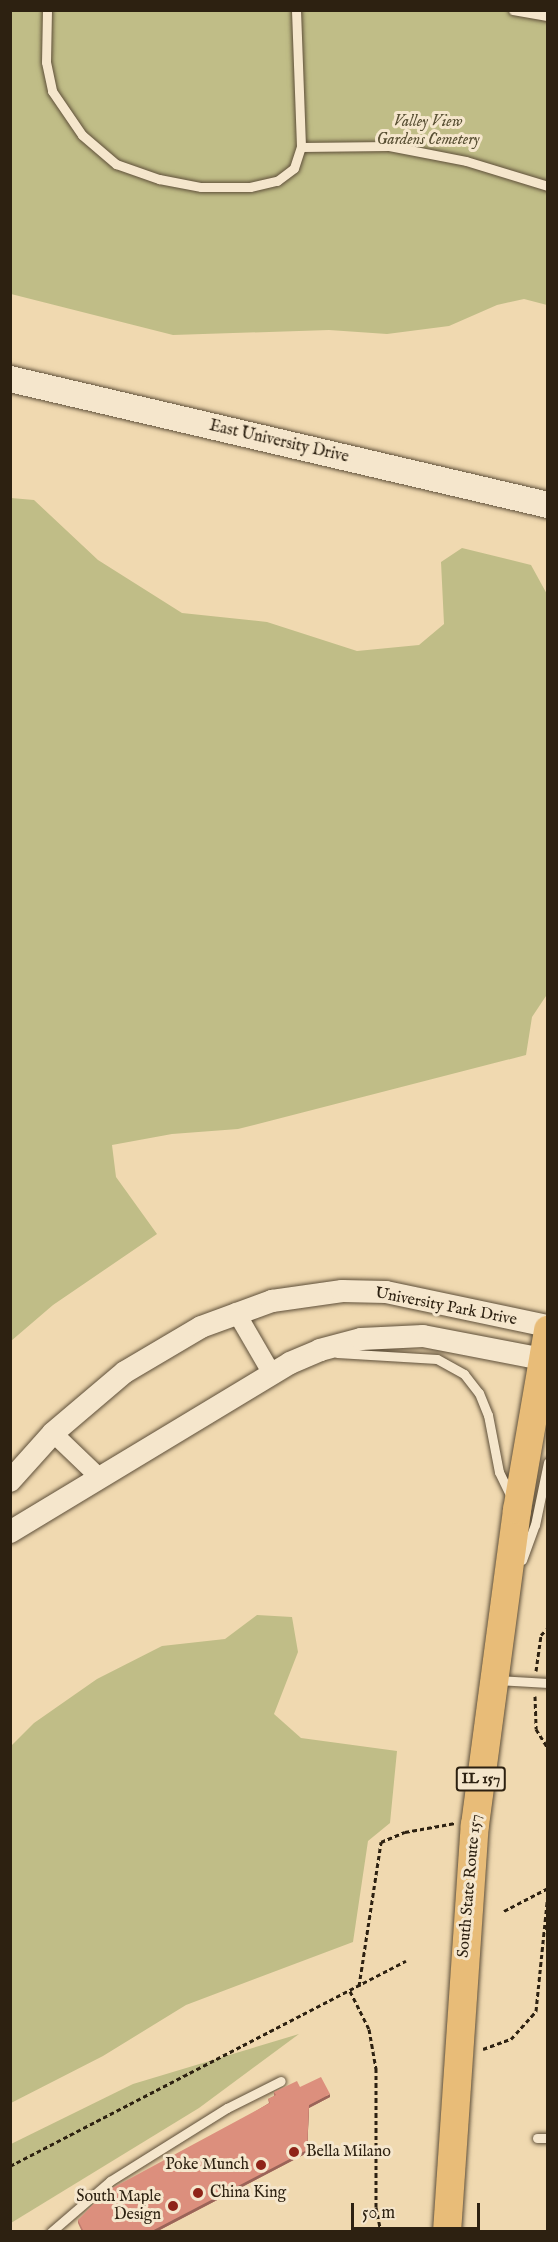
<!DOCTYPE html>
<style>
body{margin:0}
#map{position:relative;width:558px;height:2242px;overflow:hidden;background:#f0d9b0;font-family:"IM FELL English",serif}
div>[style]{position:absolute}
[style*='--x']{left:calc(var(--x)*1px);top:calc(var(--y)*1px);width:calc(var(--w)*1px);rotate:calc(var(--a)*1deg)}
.green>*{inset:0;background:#c0bd87}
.path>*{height:3px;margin-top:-1.5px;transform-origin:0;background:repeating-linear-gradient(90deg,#2d2111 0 4.5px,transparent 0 7.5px)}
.roads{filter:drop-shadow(0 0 2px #5e4f39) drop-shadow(0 0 2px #5e4f39)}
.service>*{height:9px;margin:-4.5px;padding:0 4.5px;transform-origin:4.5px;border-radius:4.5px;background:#f5e6cc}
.minor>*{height:18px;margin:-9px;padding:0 9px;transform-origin:9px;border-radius:9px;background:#f5e6cc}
.tertiary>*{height:22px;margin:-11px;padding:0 11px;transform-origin:11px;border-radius:11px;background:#f5e6cc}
.secondary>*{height:26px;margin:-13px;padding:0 13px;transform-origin:13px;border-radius:13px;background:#f5e6cc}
.primary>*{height:28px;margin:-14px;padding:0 14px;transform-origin:14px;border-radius:14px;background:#e8bc78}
.wall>*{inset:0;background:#bd7b6c}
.shaded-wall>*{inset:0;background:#9a6458}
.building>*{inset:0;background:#dc8f7d}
.dots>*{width:16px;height:16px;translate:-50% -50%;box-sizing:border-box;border:3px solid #f5e6cc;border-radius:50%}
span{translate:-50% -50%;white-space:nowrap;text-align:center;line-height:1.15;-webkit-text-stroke:6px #f5e6cc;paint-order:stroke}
.shield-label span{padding:2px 4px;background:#f5e6cc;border:2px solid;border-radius:4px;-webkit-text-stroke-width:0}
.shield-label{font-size:15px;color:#2d2111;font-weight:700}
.park-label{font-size:16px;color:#595034;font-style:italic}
.street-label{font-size:16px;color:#2d2111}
.poi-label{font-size:16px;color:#2d2111}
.left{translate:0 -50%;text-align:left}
.right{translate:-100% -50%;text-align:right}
.frame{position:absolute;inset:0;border:12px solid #2d2111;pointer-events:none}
.scale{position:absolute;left:351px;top:2203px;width:129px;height:27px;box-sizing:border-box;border:3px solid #2d2111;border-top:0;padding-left:8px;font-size:18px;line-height:21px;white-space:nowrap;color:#2d2111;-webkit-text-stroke:4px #f5e6cc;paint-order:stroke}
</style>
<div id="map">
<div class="green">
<div style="clip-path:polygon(11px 11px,547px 11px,547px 305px,524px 299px,497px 305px,449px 326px,387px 334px,329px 330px,173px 335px,11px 294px)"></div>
<div style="clip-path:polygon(11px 498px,34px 500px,98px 560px,182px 613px,267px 622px,357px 651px,419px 645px,444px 624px,441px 562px,462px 548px,531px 565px,548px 596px,548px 993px,532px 1017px,526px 1055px,238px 1129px,172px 1134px,112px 1145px,116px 1177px,157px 1234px,53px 1305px,11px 1341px)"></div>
<div style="clip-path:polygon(257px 1615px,292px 1617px,298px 1652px,274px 1714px,301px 1738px,397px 1751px,390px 1823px,368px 1841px,353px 1942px,186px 2005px,103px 2056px,11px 2103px,11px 1746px,34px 1723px,97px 1679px,162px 1646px,225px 1639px)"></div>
<div style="clip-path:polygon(299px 2034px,199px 2108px,11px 2223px,11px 2144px,133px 2084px)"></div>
</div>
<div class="path">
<div style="--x:536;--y:1671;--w:36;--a:-82"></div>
<div style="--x:541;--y:1635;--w:10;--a:-45"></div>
<div style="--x:535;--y:1696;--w:33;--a:88"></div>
<div style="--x:536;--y:1729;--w:22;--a:58"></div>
<div style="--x:504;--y:1911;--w:50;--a:-27.6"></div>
<div style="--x:359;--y:1986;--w:146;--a:-81.3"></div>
<div style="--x:381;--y:1842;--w:26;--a:-23"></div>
<div style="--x:405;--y:1832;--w:51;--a:-10.2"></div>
<div style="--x:350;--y:1991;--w:42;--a:63.4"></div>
<div style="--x:369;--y:2029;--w:40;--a:80"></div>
<div style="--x:376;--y:2068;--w:139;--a:90"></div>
<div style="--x:376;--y:2207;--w:25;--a:79"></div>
<div style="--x:483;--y:2049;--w:30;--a:-20"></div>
<div style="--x:511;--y:2039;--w:38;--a:-48"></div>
<div style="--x:536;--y:2011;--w:119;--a:-84.2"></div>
<div style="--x:10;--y:2166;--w:446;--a:-27.4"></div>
</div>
<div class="roads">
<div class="service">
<div style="--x:47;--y:10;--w:52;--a:91.1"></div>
<div style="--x:46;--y:62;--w:30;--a:78"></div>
<div style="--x:52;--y:91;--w:53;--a:55.7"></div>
<div style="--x:82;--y:135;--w:45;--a:40.5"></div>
<div style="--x:116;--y:164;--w:46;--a:19.2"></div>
<div style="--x:159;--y:179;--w:43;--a:10.8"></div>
<div style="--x:201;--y:187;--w:49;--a:0"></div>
<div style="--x:250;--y:187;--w:28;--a:-13"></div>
<div style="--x:277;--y:181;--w:21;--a:-37"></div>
<div style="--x:294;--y:168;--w:22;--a:-72"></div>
<div style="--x:296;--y:10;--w:137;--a:87.9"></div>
<div style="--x:301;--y:147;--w:88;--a:-0.7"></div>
<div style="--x:389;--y:146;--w:78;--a:11"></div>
<div style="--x:466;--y:161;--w:86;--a:17"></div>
<div style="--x:513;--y:10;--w:36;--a:10"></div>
<div style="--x:337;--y:1353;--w:100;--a:3.4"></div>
<div style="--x:437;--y:1359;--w:31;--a:29"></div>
<div style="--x:464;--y:1374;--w:24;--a:52"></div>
<div style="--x:479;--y:1393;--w:24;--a:68"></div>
<div style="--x:488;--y:1415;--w:58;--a:79.1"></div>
<div style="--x:499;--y:1472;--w:28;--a:64"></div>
<div style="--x:522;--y:1560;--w:37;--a:-70"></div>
<div style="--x:535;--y:1525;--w:64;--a:-78.3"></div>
<div style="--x:497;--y:1680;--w:51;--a:3.4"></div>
<div style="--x:537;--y:2138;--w:11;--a:0"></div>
<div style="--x:51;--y:2232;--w:78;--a:-40.8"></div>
<div style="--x:110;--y:2181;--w:138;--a:-32"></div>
<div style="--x:227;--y:2108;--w:60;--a:-26.6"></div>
</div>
<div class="minor">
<div style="--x:236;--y:1312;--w:72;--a:59.9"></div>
<div style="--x:53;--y:1433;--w:65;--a:43.8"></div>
</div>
<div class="tertiary">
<div style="--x:10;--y:1481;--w:64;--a:-48.1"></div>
<div style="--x:53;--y:1433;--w:94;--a:-40.3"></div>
<div style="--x:125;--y:1372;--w:88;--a:-30.6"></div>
<div style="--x:201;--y:1327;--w:76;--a:-20.1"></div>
<div style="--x:272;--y:1301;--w:71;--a:-8.1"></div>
<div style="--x:342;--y:1291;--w:44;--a:1.3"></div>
<div style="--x:386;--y:1292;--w:166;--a:11.9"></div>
<div style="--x:10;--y:1532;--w:327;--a:-31.1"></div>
<div style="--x:290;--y:1363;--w:33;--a:-23"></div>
<div style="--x:320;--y:1350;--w:42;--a:-15"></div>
<div style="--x:361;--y:1339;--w:62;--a:-2.8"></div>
<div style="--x:423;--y:1336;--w:121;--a:10.9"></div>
</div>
<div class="secondary">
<div style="--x:10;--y:379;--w:553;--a:13.18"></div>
</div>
<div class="primary">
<div style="--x:447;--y:2232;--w:408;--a:-86.1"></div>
<div style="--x:475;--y:1825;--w:318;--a:-82.4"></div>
<div style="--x:517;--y:1510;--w:183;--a:-80.2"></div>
</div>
</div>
<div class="wall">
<div style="clip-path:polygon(300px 2087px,330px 2097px,309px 2108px,307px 2153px,156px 2232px,82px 2232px,78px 2223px,78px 2220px,269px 2103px,268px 2099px,274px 2096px,274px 2092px)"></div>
</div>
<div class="shaded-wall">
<div style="clip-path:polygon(330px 2094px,330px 2097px,309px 2108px,307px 2153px,156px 2232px,150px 2232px,309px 2105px)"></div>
</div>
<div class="building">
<div style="clip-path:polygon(321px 2077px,330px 2094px,309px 2105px,307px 2150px,150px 2232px,84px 2232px,78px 2220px,105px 2192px,270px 2103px,268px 2099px,276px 2095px,274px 2092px,297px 2081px,300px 2087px)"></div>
</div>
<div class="dots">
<div style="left:294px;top:2152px;background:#8f2418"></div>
<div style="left:261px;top:2165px;background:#8f2418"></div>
<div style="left:198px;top:2193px;background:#8f2418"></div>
<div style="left:173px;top:2206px;background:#8f2418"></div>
</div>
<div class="shield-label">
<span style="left:481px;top:1779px">IL 157</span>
</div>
<div class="park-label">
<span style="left:428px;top:131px">Valley View<br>Gardens Cemetery</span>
</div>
<div class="street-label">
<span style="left:279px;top:442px;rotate:13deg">East University Drive</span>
<span style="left:446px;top:1307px;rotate:11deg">University Park Drive</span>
<span style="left:470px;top:1886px;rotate:-85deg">South State Route 157</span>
</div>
<div class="poi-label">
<span class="left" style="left:306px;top:2152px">Bella Milano</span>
<span class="right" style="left:249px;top:2165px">Poke Munch</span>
<span class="left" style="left:210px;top:2193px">China King</span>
<span class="right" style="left:161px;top:2206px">South Maple<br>Design</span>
</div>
<div class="frame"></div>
<div class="scale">50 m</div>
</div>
